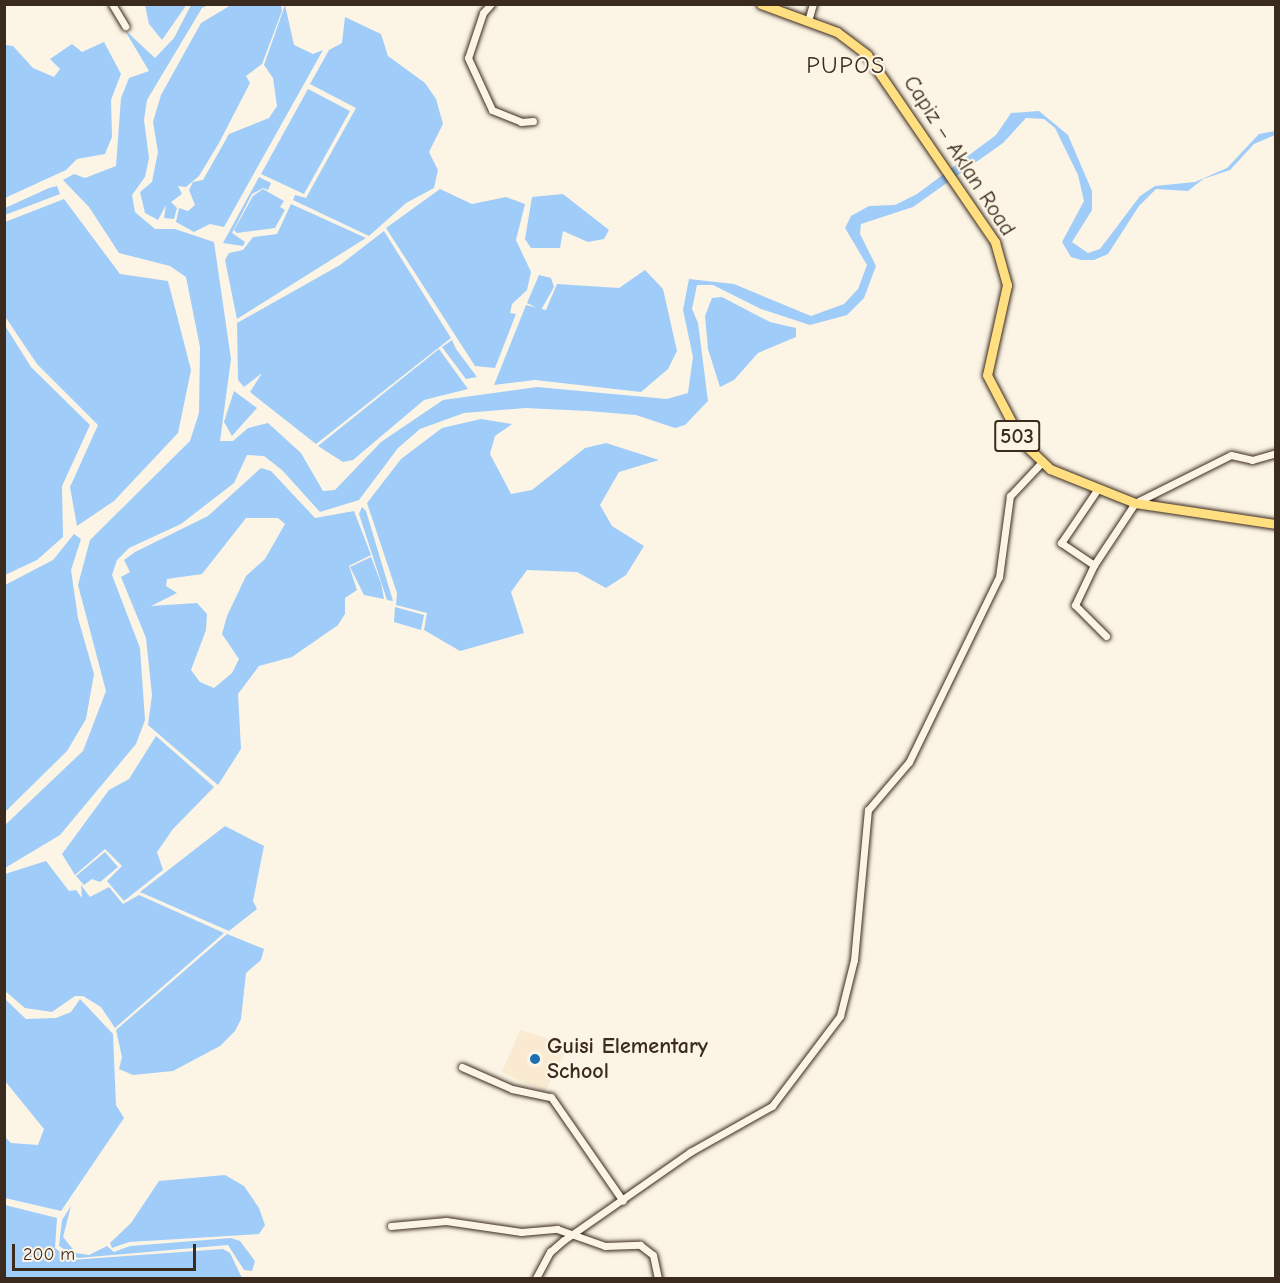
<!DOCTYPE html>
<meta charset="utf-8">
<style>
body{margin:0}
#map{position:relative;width:1280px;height:1283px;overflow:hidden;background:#fcf5e5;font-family:"Comic Neue",sans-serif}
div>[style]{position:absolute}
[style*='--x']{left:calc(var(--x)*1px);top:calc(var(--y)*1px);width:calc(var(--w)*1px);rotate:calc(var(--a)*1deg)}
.built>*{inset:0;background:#f9ead1}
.water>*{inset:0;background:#9fccf9}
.roads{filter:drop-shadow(0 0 2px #3b2a1e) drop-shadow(0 0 2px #3b2a1e)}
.minor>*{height:7px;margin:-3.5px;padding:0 3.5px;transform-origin:3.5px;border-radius:3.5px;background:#fcf5e5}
.major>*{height:9px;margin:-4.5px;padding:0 4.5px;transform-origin:4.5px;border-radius:4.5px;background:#ffdf80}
.dots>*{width:16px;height:16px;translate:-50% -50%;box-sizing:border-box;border:3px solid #fcf5e5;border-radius:50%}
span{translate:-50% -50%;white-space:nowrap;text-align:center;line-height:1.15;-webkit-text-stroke:4.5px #fcf5e5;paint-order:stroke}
.shield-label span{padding:2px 4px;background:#fcf5e5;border:2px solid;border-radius:4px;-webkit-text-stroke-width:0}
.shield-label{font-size:21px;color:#3b2a1e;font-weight:700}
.street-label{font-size:22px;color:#3b2a1e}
.poi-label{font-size:22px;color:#3b2a1e;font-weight:700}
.left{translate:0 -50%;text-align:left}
.neighbourhood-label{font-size:24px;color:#3b2a1e;letter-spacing:1.5px}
.frame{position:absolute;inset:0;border:6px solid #3b2a1e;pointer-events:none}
.scale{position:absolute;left:12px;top:1244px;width:184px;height:27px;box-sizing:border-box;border:3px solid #3b2a1e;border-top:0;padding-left:8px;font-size:18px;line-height:21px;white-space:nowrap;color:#3b2a1e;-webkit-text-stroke:4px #fcf5e5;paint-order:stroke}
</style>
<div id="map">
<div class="built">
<div style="clip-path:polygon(520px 1030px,569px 1045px,545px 1092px,502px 1072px)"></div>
</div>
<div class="water">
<div style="clip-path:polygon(145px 5px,185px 5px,185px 7px,162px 40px,149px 24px)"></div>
<div style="clip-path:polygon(191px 5px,208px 5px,202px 8px,147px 100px,144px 120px,149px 158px,145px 177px,132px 195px,135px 212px,155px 229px,175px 229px,214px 242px,231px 359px,220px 441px,233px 441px,248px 428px,268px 423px,301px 453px,323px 491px,335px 490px,381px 442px,443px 400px,537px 387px,667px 399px,688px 393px,693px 357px,683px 310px,689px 279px,734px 284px,811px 316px,844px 304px,858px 289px,867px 265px,845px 228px,851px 216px,869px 206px,895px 205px,917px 194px,996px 135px,1011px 113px,1039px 111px,1068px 135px,1092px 191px,1092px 210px,1072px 242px,1088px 253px,1100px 249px,1140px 196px,1155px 186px,1195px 182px,1227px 168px,1259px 134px,1275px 131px,1275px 135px,1254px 144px,1230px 170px,1203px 179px,1188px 191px,1156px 189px,1139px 206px,1108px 254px,1094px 260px,1081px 260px,1071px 257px,1062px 242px,1084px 201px,1078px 175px,1055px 128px,1044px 119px,1026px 118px,1003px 143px,913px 207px,861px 224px,860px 234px,876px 266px,864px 298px,847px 315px,810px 325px,761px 309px,713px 285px,697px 285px,692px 309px,698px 323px,708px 401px,685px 425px,675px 428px,636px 415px,588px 411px,525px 408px,464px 413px,420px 429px,398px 448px,359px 500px,320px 512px,282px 470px,264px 456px,247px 455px,234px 483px,181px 524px,129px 548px,117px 560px,112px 575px,140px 648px,145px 720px,136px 744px,60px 835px,5px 868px,4px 826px,83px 751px,106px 691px,78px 585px,90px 540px,190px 441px,199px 413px,200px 347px,186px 277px,170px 266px,119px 253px,89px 207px,63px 180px,74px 174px,85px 178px,116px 166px,121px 98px,129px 78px,149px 71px,124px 29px,155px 58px,174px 38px)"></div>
<div style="clip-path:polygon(231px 5px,281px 5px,282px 11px,262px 64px,246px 76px,250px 83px,219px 143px,199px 176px,186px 187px,178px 186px,182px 194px,171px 202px,177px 208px,174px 219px,164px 218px,166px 205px,158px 220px,145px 213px,140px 192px,152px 182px,158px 152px,153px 122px,161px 95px,201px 23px)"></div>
<div style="clip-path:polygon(285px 5px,294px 45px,313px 54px,323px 50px,224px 227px,210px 224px,194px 232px,176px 222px,179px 208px,188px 211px,195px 205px,189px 190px,193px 182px,203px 180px,229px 134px,269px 118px,277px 106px,273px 78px,264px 65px)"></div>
<div style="clip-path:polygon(345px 17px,381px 34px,388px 56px,425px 83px,436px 99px,443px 124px,429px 152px,438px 170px,434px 188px,406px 203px,369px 236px,293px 200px,295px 195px,306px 198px,356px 108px,310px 84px,329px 50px,342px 43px)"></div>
<div style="clip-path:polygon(104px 42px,121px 74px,111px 100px,112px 137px,105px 154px,77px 159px,66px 170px,5px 198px,5px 45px,13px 46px,33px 68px,54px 77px,60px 69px,50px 59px,72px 44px,82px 52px)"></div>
<div style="clip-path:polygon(308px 89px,350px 111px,304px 194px,261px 174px)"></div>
<div style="clip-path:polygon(259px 177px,271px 183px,268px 190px,263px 188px,252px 194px,232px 233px,245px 242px,243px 246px,223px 243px)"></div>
<div style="clip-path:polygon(49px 188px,57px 186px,60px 194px,5px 215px,5px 208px)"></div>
<div style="clip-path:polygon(263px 189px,284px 201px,280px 207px,285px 210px,275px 228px,237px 233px,234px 230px,253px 196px)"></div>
<div style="clip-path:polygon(440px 189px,472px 204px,506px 197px,525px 204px,516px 240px,531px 272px,527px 290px,512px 304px,510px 313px,516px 314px,495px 368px,475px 366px,386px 228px)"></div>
<div style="clip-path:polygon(563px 194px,609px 230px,604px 239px,588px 242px,563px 231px,560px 248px,531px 248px,525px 239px,532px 197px)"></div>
<div style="clip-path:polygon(64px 199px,120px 274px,168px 281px,191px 370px,178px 433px,114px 501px,77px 526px,70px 487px,98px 425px,37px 364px,4px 315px,5px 222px)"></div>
<div style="clip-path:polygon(291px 204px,366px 238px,237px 319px,225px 260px,229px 253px,243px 250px,253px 237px,277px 234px)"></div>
<div style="clip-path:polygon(384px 231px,451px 338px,316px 444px,250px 392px,262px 373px,244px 387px,238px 380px,237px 323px,340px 265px)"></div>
<div style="clip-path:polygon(645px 270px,663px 289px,677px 351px,668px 369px,641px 392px,535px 380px,494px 385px,526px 305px,546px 310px,557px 284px,619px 288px)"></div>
<div style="clip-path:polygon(539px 275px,551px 278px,554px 287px,541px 310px,527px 303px)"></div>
<div style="clip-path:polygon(722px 297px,770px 322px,796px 328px,796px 337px,758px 353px,734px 380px,720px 387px,708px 349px,705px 316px,712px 298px)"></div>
<div style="clip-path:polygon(4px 324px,31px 367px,90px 425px,62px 486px,63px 537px,37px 560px,5px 575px)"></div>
<div style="clip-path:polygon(452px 340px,456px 349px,477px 377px,466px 379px,442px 347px)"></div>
<div style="clip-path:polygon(439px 349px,468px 389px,424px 400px,353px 460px,343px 462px,318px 446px)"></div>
<div style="clip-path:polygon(234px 391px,257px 408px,232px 436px,224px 422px)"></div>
<div style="clip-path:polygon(481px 419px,512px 424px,495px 436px,490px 454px,511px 494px,532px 490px,585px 448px,606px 443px,659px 460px,619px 472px,600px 505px,612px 526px,644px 546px,626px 575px,606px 588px,577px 572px,527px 570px,511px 592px,524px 633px,460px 651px,424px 630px,427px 613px,396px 605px,397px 593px,367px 503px,401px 459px,442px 428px)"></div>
<div style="clip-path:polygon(evenodd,261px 468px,271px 471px,315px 518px,354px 511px,371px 555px,349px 566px,357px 590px,345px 598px,345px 614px,338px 625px,292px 657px,259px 666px,238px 694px,241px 749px,218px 785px,148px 725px,152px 695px,146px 638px,121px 577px,130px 572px,124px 560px,135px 552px,208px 516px,261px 468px,246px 518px,278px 518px,285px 524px,265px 559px,246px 576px,227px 616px,222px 634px,239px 659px,232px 673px,214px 688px,200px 682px,191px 670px,206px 630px,207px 614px,197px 603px,151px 606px,177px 593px,166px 586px,167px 579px,202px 574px,246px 518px)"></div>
<div style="clip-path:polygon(362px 507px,366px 511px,393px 601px,387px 600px,359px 514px)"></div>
<div style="clip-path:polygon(74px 534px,81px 539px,71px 570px,78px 618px,94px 674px,86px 719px,67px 751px,5px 812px,5px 585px,53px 560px)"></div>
<div style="clip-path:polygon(371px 557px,381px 583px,384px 599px,364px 595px,350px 567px)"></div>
<div style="clip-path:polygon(395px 607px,424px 615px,421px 630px,394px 622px)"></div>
<div style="clip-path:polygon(156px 736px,214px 787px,173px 829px,157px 852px,163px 870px,124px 901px,107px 881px,122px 866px,105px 849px,75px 875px,62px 854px,109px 790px,129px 779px)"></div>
<div style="clip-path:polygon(225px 826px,264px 846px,253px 901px,257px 909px,229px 931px,140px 892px)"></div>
<div style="clip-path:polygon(105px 852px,118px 867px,100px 882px,92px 879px,84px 885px,76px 876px)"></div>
<div style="clip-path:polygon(46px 861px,69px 891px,76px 890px,82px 898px,81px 885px,90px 897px,109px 887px,123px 904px,139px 895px,224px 933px,115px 1028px,101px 1007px,83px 996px,75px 996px,52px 1012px,25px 1008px,5px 991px,5px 874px)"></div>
<div style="clip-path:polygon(227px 934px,264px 949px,261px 960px,246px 973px,241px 1019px,235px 1031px,220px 1046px,173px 1071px,133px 1075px,119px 1069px,122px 1057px,116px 1030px)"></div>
<div style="clip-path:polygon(5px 999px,26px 1019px,56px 1018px,71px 1012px,80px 999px,113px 1034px,116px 1105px,124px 1118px,61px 1211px,5px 1198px,5px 1137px,11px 1143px,38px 1145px,44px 1129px,5px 1081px)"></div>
<div style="clip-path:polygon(225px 1175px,244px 1186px,259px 1208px,265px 1225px,259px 1234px,129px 1242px,112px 1248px,110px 1243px,131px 1223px,159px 1181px)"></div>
<div style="clip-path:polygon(5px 1205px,57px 1218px,55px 1248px,71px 1260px,223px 1249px,230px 1253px,242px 1278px,5px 1278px)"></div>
<div style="clip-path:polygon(71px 1206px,63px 1237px,76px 1253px,89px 1255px,107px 1246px,114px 1252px,130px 1246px,231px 1238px,240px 1241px,255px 1261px,252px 1271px,244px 1270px,228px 1245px,78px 1258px,59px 1246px,62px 1220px)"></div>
</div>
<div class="roads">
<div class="minor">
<div style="--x:112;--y:4;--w:26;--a:59"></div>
<div style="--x:491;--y:4;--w:12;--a:132"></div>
<div style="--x:483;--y:13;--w:47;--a:108.4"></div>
<div style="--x:468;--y:58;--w:57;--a:65.2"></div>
<div style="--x:492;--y:110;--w:31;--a:22"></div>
<div style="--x:521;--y:122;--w:12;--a:-5"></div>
<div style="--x:808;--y:21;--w:18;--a:-74"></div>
<div style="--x:1094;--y:565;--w:40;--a:-146"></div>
<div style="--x:1061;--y:543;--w:64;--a:-55.8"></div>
<div style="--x:1106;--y:636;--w:44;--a:-135"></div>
<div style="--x:1075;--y:605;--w:44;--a:-64.6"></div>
<div style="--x:1094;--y:565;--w:74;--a:-56.5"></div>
<div style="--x:1135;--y:503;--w:107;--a:-26.6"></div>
<div style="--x:1231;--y:455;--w:22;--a:13"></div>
<div style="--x:1252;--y:460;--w:25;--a:-16"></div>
<div style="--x:462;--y:1067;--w:55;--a:23.7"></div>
<div style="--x:512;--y:1089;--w:40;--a:12"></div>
<div style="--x:551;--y:1097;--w:126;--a:55.3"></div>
<div style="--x:391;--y:1226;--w:55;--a:-5.2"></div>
<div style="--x:446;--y:1221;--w:76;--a:8.3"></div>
<div style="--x:521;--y:1232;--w:36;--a:-5"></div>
<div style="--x:557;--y:1229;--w:51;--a:19.5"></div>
<div style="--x:605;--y:1246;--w:35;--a:-2"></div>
<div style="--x:640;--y:1245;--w:16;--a:38"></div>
<div style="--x:653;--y:1255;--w:24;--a:78"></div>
<div style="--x:536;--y:1278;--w:30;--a:-62"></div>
<div style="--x:550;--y:1252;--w:18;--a:-41"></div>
<div style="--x:564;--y:1240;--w:154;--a:-34.9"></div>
<div style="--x:690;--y:1152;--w:94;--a:-29.3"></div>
<div style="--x:772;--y:1106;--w:113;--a:-52.9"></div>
<div style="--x:840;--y:1016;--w:58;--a:-76"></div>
<div style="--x:854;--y:960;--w:151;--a:-84.7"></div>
<div style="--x:868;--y:810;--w:63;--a:-49.5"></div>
<div style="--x:909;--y:762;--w:206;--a:-64.1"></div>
<div style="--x:999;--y:577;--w:82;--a:-82.3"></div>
<div style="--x:1010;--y:496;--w:47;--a:-46.7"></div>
</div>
<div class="major">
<div style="--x:761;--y:4;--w:81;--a:20.2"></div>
<div style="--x:837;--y:32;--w:38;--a:37"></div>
<div style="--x:867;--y:55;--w:227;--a:55.6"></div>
<div style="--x:995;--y:242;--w:45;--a:74.4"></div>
<div style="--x:1007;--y:285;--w:92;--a:102.5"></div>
<div style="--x:987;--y:375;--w:76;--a:62.4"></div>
<div style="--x:1022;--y:442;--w:39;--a:44"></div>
<div style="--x:1050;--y:469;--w:92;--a:21.8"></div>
<div style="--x:1135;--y:503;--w:143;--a:8.5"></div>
</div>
</div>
<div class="dots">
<div style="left:535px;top:1059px;background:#1f6fb2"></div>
</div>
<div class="shield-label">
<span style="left:1017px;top:436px">503</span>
</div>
<div class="street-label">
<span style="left:959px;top:156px;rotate:57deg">Capiz – Aklan Road</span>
</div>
<div class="poi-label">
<span class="left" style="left:547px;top:1059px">Guisi Elementary<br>School</span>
</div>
<div class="neighbourhood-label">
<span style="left:846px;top:66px">PUPOS</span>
</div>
<div class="frame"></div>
<div class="scale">200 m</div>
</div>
